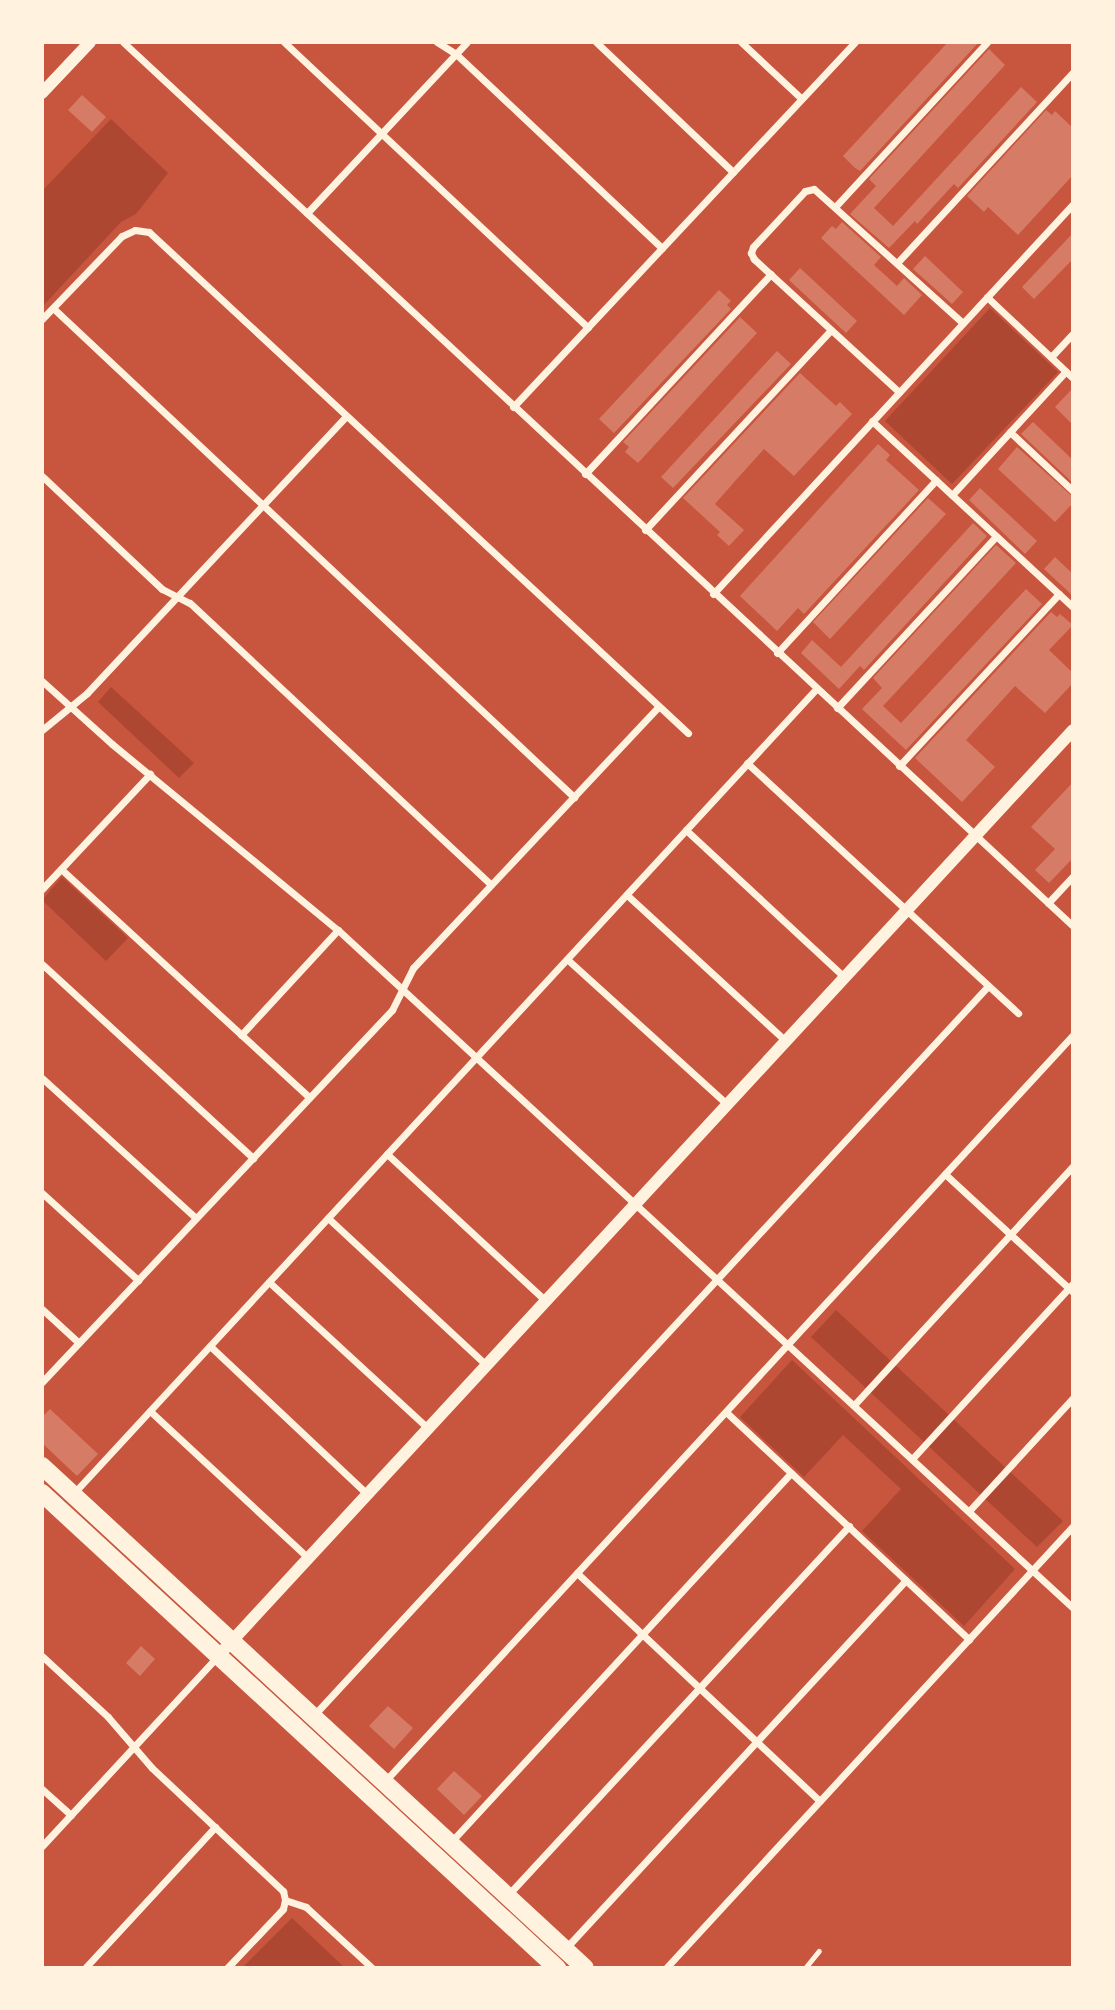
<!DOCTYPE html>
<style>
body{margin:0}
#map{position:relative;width:1115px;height:2010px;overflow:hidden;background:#c8553d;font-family:"Libre Baskerville",serif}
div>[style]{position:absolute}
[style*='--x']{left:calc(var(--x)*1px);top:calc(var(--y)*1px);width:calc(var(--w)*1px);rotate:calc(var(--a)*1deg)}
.green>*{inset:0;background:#ae4732}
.building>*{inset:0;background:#d67c66}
.service>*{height:5px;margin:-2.5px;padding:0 2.5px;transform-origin:2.5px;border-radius:2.5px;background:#fff3e0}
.minor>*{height:7px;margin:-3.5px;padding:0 3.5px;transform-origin:3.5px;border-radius:3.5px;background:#fff3e0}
.tertiary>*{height:12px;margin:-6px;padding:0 6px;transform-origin:6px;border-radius:6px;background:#fff3e0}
.primary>*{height:18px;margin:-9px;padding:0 9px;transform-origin:9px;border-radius:9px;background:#fff3e0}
span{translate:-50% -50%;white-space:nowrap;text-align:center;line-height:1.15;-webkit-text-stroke:7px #fff3e0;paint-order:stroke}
.frame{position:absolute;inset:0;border:44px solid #fff3e0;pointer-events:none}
</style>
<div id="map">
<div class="green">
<div style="clip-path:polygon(111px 119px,168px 173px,136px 214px,121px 222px,42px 307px,42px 191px)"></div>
<div style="clip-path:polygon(990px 308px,1058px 372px,952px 484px,885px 421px)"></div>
<div style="clip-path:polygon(111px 687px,194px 763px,179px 778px,98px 702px)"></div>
<div style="clip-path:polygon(62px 877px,128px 938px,106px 961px,42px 900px)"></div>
<div style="clip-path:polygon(836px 1310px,1063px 1521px,1037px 1547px,811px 1337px)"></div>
<div style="clip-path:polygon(792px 1360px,1015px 1569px,964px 1626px,862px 1531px,901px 1489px,843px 1435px,804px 1477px,740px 1417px)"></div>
<div style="clip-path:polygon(292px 1918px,345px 1968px,242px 1968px)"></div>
</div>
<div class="building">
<div style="clip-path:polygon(948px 42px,979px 42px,860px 171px,855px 168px,843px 156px)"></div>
<div style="clip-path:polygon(989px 49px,1005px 65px,874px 208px,893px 226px,1021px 87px,1037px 102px,958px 188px,954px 184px,917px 224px,915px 221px,889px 248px,850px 214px,876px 186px,869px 179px)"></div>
<div style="clip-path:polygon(82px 95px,106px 117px,92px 132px,68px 110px)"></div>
<div style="clip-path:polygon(1046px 110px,1052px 115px,1055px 111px,1073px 128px,1073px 175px,1018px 235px,988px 207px,984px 212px,967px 196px)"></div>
<div style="clip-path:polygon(842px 222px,881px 257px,874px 265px,897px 286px,904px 278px,922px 295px,904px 315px,821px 238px,832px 226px,836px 229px)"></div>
<div style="clip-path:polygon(1073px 233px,1073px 259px,1034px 299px,1022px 287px)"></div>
<div style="clip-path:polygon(925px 256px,963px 292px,952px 304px,913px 269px)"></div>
<div style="clip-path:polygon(800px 268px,857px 321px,846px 333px,789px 280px)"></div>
<div style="clip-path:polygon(719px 290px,731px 301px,727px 305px,731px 309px,614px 433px,599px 419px)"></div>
<div style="clip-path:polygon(740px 317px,757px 333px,638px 463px,625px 452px,629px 447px,623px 442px)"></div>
<div style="clip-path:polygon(777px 351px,791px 364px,673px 488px,661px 477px)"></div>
<div style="clip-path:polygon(800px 373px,836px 406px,840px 402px,852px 414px,794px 476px,764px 449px,736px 480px,715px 504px,744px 530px,729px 546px,717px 535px,720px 532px,683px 498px)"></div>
<div style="clip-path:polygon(1073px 388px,1073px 425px,1055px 407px)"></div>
<div style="clip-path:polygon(1033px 422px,1073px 460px,1073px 483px,1021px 434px)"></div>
<div style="clip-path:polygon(878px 444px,890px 455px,886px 460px,919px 490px,804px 614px,798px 608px,777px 631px,740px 596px)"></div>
<div style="clip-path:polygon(1017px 447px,1073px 497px,1073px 503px,1055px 522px,998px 469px)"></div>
<div style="clip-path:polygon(980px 488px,1037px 541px,1025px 554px,969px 500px)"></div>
<div style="clip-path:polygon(928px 498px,946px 514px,830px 639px,813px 622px)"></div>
<div style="clip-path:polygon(973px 523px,987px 536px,864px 670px,860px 666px,839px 689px,801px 653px,812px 640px,841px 667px)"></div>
<div style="clip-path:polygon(996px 545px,1016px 563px,883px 706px,901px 723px,1026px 589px,1042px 604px,906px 750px,862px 709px,882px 688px,873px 678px)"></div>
<div style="clip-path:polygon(1055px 557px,1073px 574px,1073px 596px,1044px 569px)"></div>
<div style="clip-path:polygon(1051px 612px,1057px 617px,1060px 614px,1073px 625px,1049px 650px,1073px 673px,1073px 683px,1045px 713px,1015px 686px,966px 740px,995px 767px,962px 802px,915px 758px)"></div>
<div style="clip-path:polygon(1073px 782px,1073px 858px,1049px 883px,1035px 870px,1055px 849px,1031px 827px)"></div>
<div style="clip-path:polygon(50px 1409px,98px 1454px,77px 1476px,42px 1443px,42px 1417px)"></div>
<div style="clip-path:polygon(141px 1646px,155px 1659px,140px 1676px,126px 1663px)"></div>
<div style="clip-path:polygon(388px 1706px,413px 1728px,394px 1749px,369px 1726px)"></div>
<div style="clip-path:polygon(454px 1771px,482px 1796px,464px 1815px,437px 1789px)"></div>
</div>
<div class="service">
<div style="--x:805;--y:1968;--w:22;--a:-51"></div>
</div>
<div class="minor">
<div style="--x:123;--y:42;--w:1298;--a:42.94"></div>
<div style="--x:284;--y:42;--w:417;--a:43.2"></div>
<div style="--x:437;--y:42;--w:22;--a:32"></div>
<div style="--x:456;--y:54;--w:283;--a:43.3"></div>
<div style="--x:596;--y:42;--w:189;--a:43.5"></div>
<div style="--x:741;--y:42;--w:83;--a:43.1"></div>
<div style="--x:835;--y:207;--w:224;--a:-47.3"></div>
<div style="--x:307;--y:213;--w:234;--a:-46.9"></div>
<div style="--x:897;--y:263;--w:260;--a:-47.3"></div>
<div style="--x:987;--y:297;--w:118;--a:43.3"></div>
<div style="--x:53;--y:308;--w:715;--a:43.19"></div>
<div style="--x:42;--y:319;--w:115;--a:-46.1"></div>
<div style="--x:122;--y:236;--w:14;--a:-25"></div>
<div style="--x:135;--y:230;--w:14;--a:8"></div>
<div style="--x:149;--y:232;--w:736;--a:42.91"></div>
<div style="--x:1051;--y:357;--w:33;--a:-47"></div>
<div style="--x:899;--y:392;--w:197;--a:-137.5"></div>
<div style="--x:754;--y:259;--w:7;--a:-117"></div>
<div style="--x:751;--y:253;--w:6;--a:-72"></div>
<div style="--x:753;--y:247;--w:76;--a:-47.1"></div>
<div style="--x:805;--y:191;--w:9;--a:-13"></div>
<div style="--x:814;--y:189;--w:200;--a:42"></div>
<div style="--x:513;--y:407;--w:500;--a:-46.86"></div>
<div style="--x:872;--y:421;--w:274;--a:42.8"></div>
<div style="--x:1010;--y:432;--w:86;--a:43.1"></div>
<div style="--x:585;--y:474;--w:273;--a:-47.1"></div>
<div style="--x:42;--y:476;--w:165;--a:43.3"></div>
<div style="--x:162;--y:589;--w:31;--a:27"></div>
<div style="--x:190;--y:603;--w:412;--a:43.1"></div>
<div style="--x:952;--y:495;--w:168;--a:-47.4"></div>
<div style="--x:645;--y:530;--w:273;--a:-47.1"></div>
<div style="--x:713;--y:594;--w:531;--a:-47.29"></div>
<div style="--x:777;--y:653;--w:235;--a:-47.4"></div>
<div style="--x:42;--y:681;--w:94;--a:42"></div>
<div style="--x:112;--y:744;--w:293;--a:39.5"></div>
<div style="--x:338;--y:930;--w:1000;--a:42.69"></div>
<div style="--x:837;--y:708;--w:234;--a:-47.2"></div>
<div style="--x:42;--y:730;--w:58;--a:-39.4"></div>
<div style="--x:87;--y:693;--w:379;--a:-46.9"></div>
<div style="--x:747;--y:763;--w:369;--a:42.7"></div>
<div style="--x:899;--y:766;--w:235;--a:-47.1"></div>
<div style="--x:686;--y:830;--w:217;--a:42.9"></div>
<div style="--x:61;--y:869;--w:337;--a:42.6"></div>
<div style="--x:42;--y:889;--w:158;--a:-46.8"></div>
<div style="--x:627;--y:895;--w:216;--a:42.6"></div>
<div style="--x:1048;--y:903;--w:37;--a:-47"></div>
<div style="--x:568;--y:960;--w:216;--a:42.2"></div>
<div style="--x:42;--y:964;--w:287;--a:42.6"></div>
<div style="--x:241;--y:1035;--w:143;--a:-47.3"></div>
<div style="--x:42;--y:1078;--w:208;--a:42.3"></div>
<div style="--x:387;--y:1154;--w:217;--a:42.8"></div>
<div style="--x:945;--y:1174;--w:174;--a:42.7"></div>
<div style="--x:42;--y:1193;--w:130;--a:42.2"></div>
<div style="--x:328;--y:1218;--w:216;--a:42.9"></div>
<div style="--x:269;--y:1282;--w:216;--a:42.6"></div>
<div style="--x:42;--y:1309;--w:50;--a:42.6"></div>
<div style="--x:210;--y:1346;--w:216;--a:43.3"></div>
<div style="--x:42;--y:1382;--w:511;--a:-46.75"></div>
<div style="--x:392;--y:1010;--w:47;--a:-63.4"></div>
<div style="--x:413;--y:968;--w:359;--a:-46.8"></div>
<div style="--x:854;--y:1405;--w:324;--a:-47.5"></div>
<div style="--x:150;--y:1411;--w:216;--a:42.9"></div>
<div style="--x:726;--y:1412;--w:333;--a:43.1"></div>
<div style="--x:912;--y:1459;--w:239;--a:-47.5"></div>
<div style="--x:73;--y:1494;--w:1095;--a:-47.29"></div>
<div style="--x:969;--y:1511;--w:154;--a:-47.4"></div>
<div style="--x:577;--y:1573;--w:333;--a:43.2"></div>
<div style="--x:42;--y:1656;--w:90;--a:42.7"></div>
<div style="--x:108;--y:1717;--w:67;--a:49.2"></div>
<div style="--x:152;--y:1768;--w:180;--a:43.2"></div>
<div style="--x:283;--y:1891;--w:9;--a:77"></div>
<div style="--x:285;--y:1900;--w:9;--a:103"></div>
<div style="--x:283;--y:1909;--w:81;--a:133.5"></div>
<div style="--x:314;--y:1715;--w:993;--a:-47.24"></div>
<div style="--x:385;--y:1781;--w:1015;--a:-47.32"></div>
<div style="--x:42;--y:1789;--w:39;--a:42"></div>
<div style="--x:450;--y:1843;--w:503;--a:-47.34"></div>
<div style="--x:42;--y:1846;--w:259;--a:-47.2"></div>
<div style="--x:507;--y:1896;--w:504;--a:-47.25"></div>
<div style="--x:285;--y:1900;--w:22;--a:18"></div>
<div style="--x:306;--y:1907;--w:90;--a:42.7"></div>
<div style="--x:565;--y:1949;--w:502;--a:-47.26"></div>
<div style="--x:85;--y:1968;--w:192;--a:-47.3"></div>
<div style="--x:666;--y:1968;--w:601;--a:-47.36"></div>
</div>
<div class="tertiary">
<div style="--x:42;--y:93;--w:70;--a:-46.7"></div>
<div style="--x:218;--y:1656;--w:1260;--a:-47.28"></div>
</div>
<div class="primary">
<div style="--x:42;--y:1466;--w:739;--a:42.75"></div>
<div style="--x:42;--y:1493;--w:701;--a:42.69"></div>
</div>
<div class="frame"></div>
</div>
